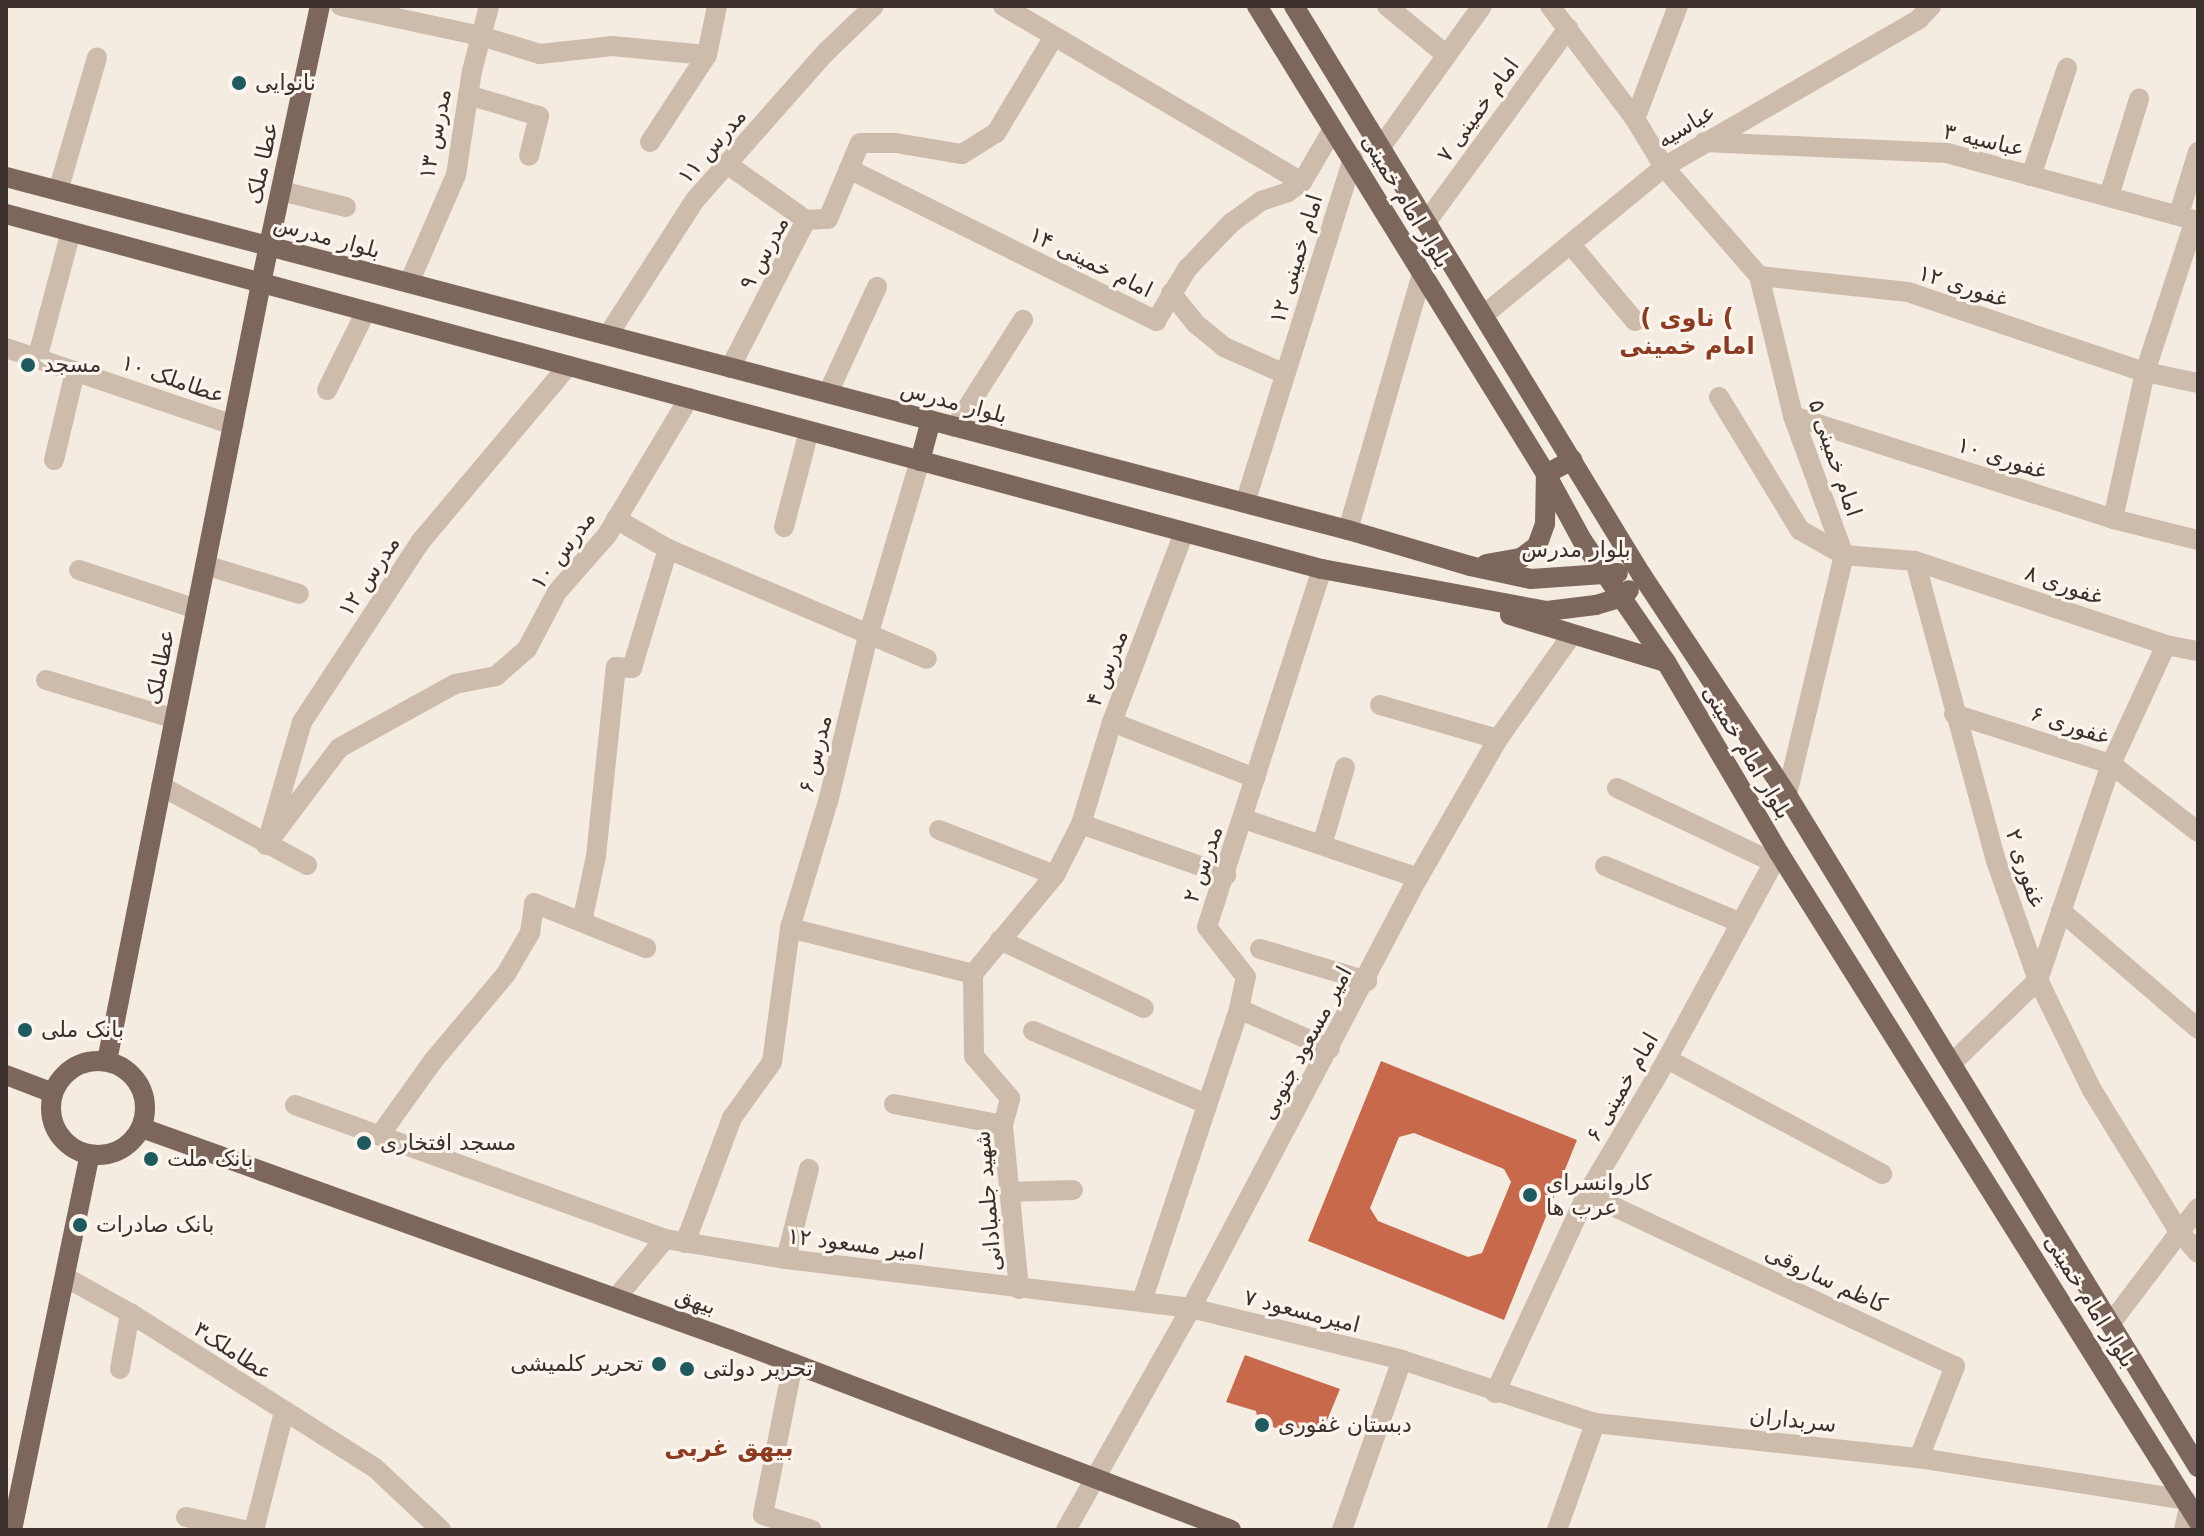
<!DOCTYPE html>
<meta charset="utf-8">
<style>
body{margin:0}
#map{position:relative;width:2204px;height:1536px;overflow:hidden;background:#f4ebe1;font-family:"DejaVu Sans",Vazirmatn,sans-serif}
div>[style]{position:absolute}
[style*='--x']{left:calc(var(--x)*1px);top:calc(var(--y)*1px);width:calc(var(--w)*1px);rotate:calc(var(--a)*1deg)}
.building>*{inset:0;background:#c8694b}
.minor>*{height:20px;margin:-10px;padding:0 10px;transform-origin:10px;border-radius:10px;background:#cdbbac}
.major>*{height:20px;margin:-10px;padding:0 10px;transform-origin:10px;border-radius:10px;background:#7d675c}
.major>.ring{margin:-10px;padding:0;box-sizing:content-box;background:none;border:20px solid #7d675c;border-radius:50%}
.dots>*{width:22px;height:22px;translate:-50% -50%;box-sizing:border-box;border:4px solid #fbf5ee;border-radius:50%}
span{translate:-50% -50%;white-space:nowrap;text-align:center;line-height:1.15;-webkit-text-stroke:6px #fbf5ee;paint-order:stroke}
.poi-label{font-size:22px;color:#3b302b}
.left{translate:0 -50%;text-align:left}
.right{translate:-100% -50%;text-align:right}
.street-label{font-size:22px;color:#3b302b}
.neighbourhood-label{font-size:24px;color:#8c3b22;font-weight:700}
.frame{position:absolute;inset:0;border:8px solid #3b302b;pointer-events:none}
</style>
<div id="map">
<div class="building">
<div style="clip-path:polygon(evenodd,1381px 1061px,1577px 1140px,1504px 1320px,1308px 1241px,1381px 1061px,1414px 1133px,1504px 1169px,1511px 1182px,1482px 1253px,1468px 1257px,1378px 1221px,1370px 1208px,1399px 1137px,1414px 1133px)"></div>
<div style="clip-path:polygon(1245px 1355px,1340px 1389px,1321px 1435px,1288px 1425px,1275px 1428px,1257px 1416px,1256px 1411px,1226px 1402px)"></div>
</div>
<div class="minor">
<div style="--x:341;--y:6;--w:143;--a:12.1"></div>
<div style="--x:481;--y:36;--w:62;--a:17"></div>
<div style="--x:540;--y:54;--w:72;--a:-6.3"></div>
<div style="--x:612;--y:46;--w:95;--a:5.4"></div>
<div style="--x:1003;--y:6;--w:347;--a:30.5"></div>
<div style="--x:1387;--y:6;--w:75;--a:39.6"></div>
<div style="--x:1550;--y:6;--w:141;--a:53"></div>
<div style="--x:1635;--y:119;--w:56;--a:58.9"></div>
<div style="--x:1664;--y:167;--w:145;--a:48.9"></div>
<div style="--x:1759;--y:276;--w:144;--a:76.3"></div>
<div style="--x:1793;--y:416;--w:148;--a:69.9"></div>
<div style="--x:1844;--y:555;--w:247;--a:103.4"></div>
<div style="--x:468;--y:95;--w:74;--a:16.5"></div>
<div style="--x:539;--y:116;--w:41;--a:104"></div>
<div style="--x:1635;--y:119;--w:121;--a:-69.2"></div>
<div style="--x:650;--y:142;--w:104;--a:-56.8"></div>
<div style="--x:707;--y:55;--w:50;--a:-78.5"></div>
<div style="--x:1704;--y:142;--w:243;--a:2.6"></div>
<div style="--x:1947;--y:153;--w:260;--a:15.2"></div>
<div style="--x:1381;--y:147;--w:173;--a:-54.4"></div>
<div style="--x:727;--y:164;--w:97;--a:35.3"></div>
<div style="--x:849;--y:169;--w:343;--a:26.3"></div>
<div style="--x:1156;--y:321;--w:61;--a:-59.2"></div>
<div style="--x:1187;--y:269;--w:64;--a:-46.3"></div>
<div style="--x:1231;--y:223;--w:37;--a:-36"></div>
<div style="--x:1261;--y:201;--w:28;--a:-18"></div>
<div style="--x:1288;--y:192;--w:17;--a:-36"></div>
<div style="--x:1302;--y:182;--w:61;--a:-59.7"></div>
<div style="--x:2031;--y:176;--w:114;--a:-71.6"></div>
<div style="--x:58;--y:191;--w:139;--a:-73.7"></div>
<div style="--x:281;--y:191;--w:67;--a:13.8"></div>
<div style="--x:2109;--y:196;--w:102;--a:-72.8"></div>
<div style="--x:2179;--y:214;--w:65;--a:-73"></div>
<div style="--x:1427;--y:221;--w:239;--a:-53.8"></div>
<div style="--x:1572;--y:246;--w:98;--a:50"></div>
<div style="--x:1759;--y:276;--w:150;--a:6.1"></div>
<div style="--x:1908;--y:292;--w:250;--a:18.7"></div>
<div style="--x:2145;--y:372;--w:54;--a:11.7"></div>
<div style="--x:409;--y:283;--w:118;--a:-66.5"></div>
<div style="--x:456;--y:175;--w:105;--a:-81.3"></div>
<div style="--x:472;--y:71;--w:67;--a:-75.3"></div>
<div style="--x:1171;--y:293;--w:40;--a:51"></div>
<div style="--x:1196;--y:324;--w:36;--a:39"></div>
<div style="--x:1224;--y:347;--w:67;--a:23.9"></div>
<div style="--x:1485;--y:314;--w:232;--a:-39.4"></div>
<div style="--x:1664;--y:167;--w:295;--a:-30.1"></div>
<div style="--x:1919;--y:19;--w:18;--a:-47"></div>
<div style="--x:608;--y:335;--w:161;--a:-57.2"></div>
<div style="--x:695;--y:200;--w:198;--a:-48.5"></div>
<div style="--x:826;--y:52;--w:66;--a:-43.8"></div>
<div style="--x:6;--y:348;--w:240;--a:18.7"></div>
<div style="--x:37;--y:359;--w:132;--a:-75.1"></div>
<div style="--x:730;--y:368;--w:166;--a:-62.8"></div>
<div style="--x:806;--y:220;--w:22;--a:-3"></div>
<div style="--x:828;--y:219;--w:82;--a:-67.2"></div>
<div style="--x:860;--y:143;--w:36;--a:0"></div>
<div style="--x:896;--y:143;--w:67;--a:9.5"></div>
<div style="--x:962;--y:154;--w:40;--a:-32"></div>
<div style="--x:996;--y:133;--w:111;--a:-59"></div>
<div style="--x:327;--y:390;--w:88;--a:-63.7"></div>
<div style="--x:828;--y:393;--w:117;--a:-65.2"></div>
<div style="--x:1719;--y:397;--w:156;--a:58.7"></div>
<div style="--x:1800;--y:530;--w:51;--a:29.6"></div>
<div style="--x:1844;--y:555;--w:71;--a:4.8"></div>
<div style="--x:1915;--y:561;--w:311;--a:74.9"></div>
<div style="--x:1996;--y:861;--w:126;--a:70.6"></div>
<div style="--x:2038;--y:980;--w:123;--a:63.9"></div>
<div style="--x:2092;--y:1090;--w:164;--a:58.4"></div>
<div style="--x:2178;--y:1230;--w:30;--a:49"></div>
<div style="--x:1793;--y:416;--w:336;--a:17.8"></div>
<div style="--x:2113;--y:519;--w:88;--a:13.9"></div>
<div style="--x:955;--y:427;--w:127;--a:-57.6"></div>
<div style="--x:54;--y:460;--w:90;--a:-76.6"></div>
<div style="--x:1245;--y:503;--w:361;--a:-72.6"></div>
<div style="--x:616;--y:519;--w:60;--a:30"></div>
<div style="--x:668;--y:549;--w:281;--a:23"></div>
<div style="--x:2113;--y:519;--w:150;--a:-77.7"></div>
<div style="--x:2145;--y:372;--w:160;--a:-71.8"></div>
<div style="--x:784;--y:527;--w:99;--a:-75.4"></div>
<div style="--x:1348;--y:530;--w:266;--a:-73.9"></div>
<div style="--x:1915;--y:561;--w:265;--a:18.5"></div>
<div style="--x:2166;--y:645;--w:33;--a:11"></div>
<div style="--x:205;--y:565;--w:98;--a:17.1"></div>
<div style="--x:79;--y:570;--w:123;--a:18.4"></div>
<div style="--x:46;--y:680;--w:135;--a:16.8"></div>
<div style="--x:1380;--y:705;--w:123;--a:16.1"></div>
<div style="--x:1954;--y:714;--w:165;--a:17.7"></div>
<div style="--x:2111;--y:764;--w:110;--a:38"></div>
<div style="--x:1112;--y:722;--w:154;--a:21.4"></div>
<div style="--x:161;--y:786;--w:166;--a:28.4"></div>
<div style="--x:1617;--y:788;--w:173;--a:25.4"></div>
<div style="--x:1244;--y:819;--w:184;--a:18.7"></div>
<div style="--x:1081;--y:824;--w:154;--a:19.4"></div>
<div style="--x:939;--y:830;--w:124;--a:21.2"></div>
<div style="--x:270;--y:832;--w:115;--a:-73.8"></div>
<div style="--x:302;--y:722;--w:217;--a:-56.7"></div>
<div style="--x:421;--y:541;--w:229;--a:-50"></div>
<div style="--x:266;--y:845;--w:121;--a:-53"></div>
<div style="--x:339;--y:748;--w:132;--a:-28.9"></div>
<div style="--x:455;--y:684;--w:42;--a:-11"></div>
<div style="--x:496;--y:676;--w:41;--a:-41.1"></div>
<div style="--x:527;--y:649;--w:64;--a:-62.2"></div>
<div style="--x:557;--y:592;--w:76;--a:-48.7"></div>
<div style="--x:607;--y:535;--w:160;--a:-59.1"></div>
<div style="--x:1322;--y:845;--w:81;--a:-73.6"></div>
<div style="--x:1605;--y:866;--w:147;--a:22.7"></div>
<div style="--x:2061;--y:911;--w:181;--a:40.7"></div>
<div style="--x:582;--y:922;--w:67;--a:-78"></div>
<div style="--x:596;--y:856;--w:190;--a:-84"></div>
<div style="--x:616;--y:667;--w:16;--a:4"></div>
<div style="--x:632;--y:668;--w:124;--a:-73.2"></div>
<div style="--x:790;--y:928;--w:189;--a:14.1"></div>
<div style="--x:1000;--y:940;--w:159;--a:25.3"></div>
<div style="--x:1260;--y:949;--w:112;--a:16.7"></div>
<div style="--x:1239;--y:1009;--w:99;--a:23.7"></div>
<div style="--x:1033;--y:1031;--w:189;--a:22.8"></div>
<div style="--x:1667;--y:1059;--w:244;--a:28.1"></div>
<div style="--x:1952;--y:1063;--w:120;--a:-44"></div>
<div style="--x:2038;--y:980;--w:228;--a:-71.3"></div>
<div style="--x:2111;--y:764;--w:131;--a:-65.2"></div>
<div style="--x:894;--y:1104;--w:111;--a:10.9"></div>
<div style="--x:295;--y:1105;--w:394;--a:19.9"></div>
<div style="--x:665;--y:1239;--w:123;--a:9.4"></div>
<div style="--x:786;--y:1259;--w:408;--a:6.9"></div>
<div style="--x:1191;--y:1308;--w:217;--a:13.8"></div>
<div style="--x:1402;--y:1360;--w:203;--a:18.1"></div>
<div style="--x:1595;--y:1423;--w:326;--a:6.2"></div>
<div style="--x:1919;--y:1458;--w:270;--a:8.9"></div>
<div style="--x:380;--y:1135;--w:91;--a:-54.4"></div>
<div style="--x:433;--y:1061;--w:114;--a:-50"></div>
<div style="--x:506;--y:974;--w:48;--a:-59.7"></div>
<div style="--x:530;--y:933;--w:30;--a:-82"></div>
<div style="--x:534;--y:903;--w:121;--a:21.9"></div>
<div style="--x:1010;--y:1192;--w:63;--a:-1.8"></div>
<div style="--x:1587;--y:1194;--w:406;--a:25.1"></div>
<div style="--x:1955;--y:1366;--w:99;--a:111.4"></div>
<div style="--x:685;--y:1243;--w:134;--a:-69.4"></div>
<div style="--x:732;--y:1118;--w:69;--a:-54.5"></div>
<div style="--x:772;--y:1062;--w:135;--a:-82.3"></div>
<div style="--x:790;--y:928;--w:136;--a:-73.3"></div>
<div style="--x:829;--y:798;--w:167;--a:-76.5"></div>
<div style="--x:868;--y:636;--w:183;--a:-73.5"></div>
<div style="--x:786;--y:1259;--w:93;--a:-75.7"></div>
<div style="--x:65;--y:1277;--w:74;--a:29"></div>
<div style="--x:130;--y:1313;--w:289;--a:32.3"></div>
<div style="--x:374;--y:1467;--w:92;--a:43.2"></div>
<div style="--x:1019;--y:1289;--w:165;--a:-95.6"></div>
<div style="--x:1003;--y:1125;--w:28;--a:-75"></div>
<div style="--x:1010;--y:1098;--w:55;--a:-130.6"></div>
<div style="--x:974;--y:1056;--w:82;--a:-90.7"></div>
<div style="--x:973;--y:974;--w:129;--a:-50.4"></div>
<div style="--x:1055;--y:875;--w:57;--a:-63"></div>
<div style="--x:1081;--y:824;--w:107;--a:-73.1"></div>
<div style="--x:1112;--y:722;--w:203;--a:-69.2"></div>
<div style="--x:616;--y:1298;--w:77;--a:-50.3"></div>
<div style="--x:1142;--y:1301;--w:308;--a:-71.6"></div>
<div style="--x:1239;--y:1009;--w:33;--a:-78"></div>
<div style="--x:1246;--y:977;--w:63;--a:-128"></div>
<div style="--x:1207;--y:927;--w:376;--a:-72.2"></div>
<div style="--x:2111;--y:1323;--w:144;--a:-52.9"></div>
<div style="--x:793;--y:1363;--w:155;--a:101.2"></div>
<div style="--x:763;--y:1515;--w:51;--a:17"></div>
<div style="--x:120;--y:1369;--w:57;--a:-79.9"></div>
<div style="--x:1495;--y:1393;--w:219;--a:-65.2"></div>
<div style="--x:1587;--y:1194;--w:157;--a:-59.3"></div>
<div style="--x:1667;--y:1059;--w:234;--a:-61.5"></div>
<div style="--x:186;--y:1517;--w:58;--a:12.8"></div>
<div style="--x:254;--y:1530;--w:122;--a:-75.7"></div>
<div style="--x:1066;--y:1530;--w:255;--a:-60.6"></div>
<div style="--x:1191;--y:1308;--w:486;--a:-62.2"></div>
<div style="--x:1418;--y:878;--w:160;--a:-60.1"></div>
<div style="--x:1498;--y:739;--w:126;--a:-54.7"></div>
<div style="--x:1342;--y:1530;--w:180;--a:-70.6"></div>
<div style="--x:1557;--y:1530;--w:114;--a:-70.4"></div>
<div style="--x:2184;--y:1530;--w:25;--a:-78"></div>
</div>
<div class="major">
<div style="--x:1257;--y:6;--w:550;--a:58.3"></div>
<div style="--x:1546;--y:474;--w:75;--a:61.4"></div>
<div style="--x:1582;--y:540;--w:148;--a:55.5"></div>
<div style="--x:1666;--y:662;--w:222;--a:59.4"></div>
<div style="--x:1779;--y:853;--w:789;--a:57.9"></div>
<div style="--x:1294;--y:6;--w:666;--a:58.58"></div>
<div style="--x:1641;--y:574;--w:265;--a:56.5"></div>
<div style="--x:1787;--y:795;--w:788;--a:58.55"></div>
<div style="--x:6;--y:177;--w:1388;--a:14.74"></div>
<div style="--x:1348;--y:530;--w:127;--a:16.4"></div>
<div style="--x:1470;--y:566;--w:62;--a:12"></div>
<div style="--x:1531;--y:579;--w:87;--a:-3.9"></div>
<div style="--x:6;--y:214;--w:1363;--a:15.1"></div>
<div style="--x:1322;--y:569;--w:229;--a:10.6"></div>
<div style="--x:1547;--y:611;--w:49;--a:-7"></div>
<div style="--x:1596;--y:605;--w:28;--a:-17"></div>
<div style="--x:1623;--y:597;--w:9;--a:-49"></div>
<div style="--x:920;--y:461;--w:42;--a:-75"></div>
<div style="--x:1486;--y:564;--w:36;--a:-10"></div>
<div style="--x:1521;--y:558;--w:20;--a:-37"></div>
<div style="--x:1537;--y:546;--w:23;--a:-70"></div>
<div style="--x:1545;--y:524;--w:50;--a:-88.9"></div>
<div style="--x:1546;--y:474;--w:30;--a:-28"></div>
<div style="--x:1510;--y:615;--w:163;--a:16.8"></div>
<div class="ring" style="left:51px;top:1061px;width:74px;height:74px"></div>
<div style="--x:107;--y:1061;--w:793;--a:-78.8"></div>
<div style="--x:261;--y:283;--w:283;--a:-78"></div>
<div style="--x:6;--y:1075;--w:50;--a:21"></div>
<div style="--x:142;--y:1128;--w:624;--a:19.77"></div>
<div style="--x:729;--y:1339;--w:537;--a:20.83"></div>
<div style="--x:12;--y:1530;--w:383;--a:-78.3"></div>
</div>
<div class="dots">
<div style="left:239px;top:83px;background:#1f5a5e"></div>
<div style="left:28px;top:365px;background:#1f5a5e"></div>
<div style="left:25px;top:1030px;background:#1f5a5e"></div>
<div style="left:364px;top:1143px;background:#1f5a5e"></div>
<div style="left:151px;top:1159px;background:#1f5a5e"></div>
<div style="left:1530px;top:1195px;background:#1f5a5e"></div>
<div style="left:80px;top:1225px;background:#1f5a5e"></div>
<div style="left:659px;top:1364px;background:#1f5a5e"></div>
<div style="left:687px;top:1369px;background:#1f5a5e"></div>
<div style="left:1262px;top:1425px;background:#1f5a5e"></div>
</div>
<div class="poi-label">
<span class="left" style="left:255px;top:83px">نانوایی</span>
<span class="left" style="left:44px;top:365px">مسجد</span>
<span class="left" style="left:41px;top:1030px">بانک ملی</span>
<span class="left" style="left:380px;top:1143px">مسجد افتخاری</span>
<span class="left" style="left:167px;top:1159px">بانک ملت</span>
<span class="left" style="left:1546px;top:1195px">کاروانسرای<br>عرب ها</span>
<span class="left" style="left:96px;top:1225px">بانک صادرات</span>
<span class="right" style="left:643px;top:1364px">تحریر کلمیشی</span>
<span class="left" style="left:703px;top:1369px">تحریر دولتی</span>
<span class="left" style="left:1278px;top:1425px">دبستان غفوری</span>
</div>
<div class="street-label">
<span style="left:1478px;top:110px;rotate:-54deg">امام خمینی ۷</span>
<span style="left:1686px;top:126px;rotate:-31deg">عباسیه</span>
<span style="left:435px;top:134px;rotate:-79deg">مدرس ۱۳</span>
<span style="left:1984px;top:140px;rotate:13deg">عباسیه ۳</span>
<span style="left:712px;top:146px;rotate:-49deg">مدرس ۱۱</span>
<span style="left:262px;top:163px;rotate:-78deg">عطا ملک</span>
<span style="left:1406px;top:201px;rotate:59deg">بلوار امام خمینی</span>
<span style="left:327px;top:237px;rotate:15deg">بلوار مدرس</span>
<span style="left:764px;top:253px;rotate:-62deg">مدرس ۹</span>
<span style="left:1296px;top:259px;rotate:-73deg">امام خمینی ۱۲</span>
<span style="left:1091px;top:262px;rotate:26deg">امام خمینی ۱۴</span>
<span style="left:1963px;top:286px;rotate:18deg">غفوری ۱۲</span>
<span style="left:173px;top:379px;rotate:19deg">عطاملک ۱۰</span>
<span style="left:954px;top:402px;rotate:15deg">بلوار مدرس</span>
<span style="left:1835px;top:458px;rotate:71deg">امام خمینی ۵</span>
<span style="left:2002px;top:458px;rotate:18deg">غفوری ۱۰</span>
<span style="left:563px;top:550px;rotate:-53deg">مدرس ۱۰</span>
<span style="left:1576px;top:550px">بلوار مدرس</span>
<span style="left:369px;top:576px;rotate:-56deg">مدرس ۱۲</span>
<span style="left:2064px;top:585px;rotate:19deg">غفوری ۸</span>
<span style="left:160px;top:667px;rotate:-79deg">عطاملک</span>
<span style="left:1107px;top:668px;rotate:-69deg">مدرس ۴</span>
<span style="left:2070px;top:725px;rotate:18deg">غفوری ۶</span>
<span style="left:1747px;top:752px;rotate:59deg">بلوار امام خمینی</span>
<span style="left:815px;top:754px;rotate:-76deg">مدرس ۶</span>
<span style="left:1203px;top:864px;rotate:-71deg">مدرس ۲</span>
<span style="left:2025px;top:868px;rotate:72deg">غفوری ۲</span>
<span style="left:1306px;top:1043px;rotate:-62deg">امیر مسعود جنوبی</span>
<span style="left:1622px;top:1087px;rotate:-60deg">امام خمینی ۶</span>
<span style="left:988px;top:1201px;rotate:-95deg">شهید جلمبادانی</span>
<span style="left:856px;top:1244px;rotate:7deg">امیر مسعود ۱۲</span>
<span style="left:1826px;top:1279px;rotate:25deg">کاظم ساروقی</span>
<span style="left:696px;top:1301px;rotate:20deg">بیهق</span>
<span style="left:2090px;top:1301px;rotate:58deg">بلوار امام خمینی</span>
<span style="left:1302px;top:1311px;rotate:14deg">امیرمسعود ۷</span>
<span style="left:233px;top:1351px;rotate:33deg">عطاملک۳</span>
<span style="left:1793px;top:1420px;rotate:6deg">سربداران</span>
</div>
<div class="neighbourhood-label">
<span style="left:1687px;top:333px">( ناوی (<br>امام خمینی</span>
<span style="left:729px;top:1449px">بیهق غربی</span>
</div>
<div class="frame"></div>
</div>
